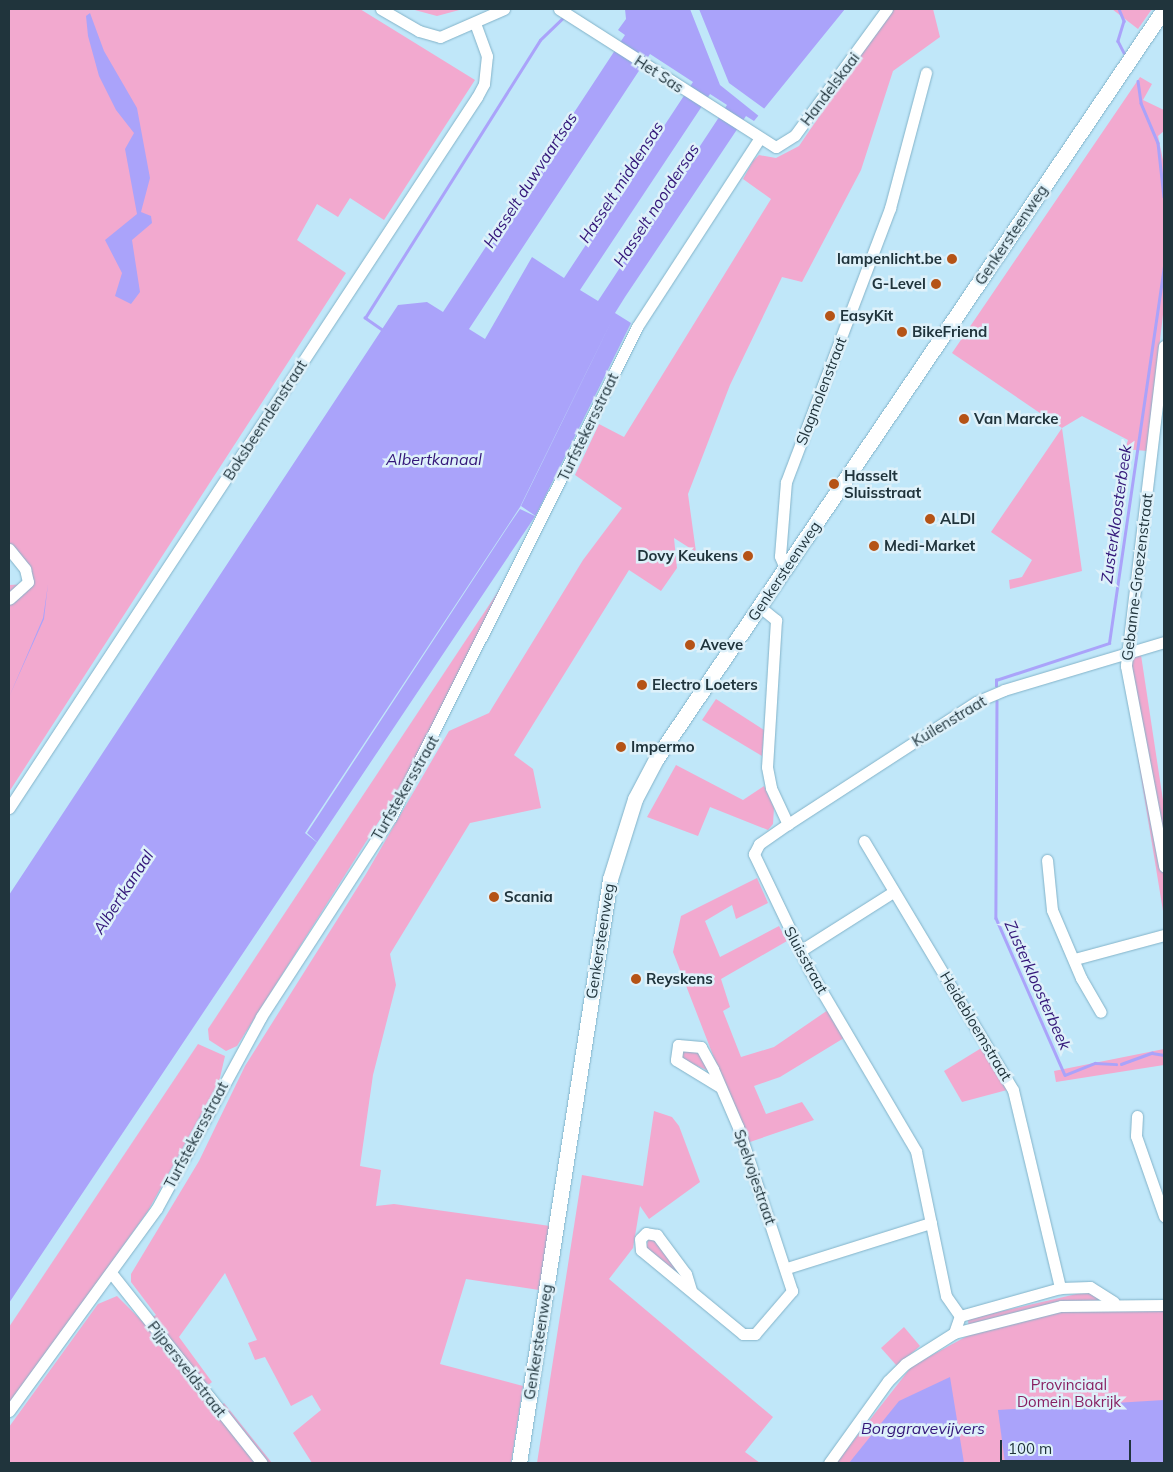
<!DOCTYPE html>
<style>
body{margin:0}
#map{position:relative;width:1173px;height:1472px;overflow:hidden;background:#c0e7f9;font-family:Mulish,sans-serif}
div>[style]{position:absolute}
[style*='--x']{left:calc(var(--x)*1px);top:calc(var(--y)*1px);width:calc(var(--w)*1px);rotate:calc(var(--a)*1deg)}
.green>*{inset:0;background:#f2a9cf}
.water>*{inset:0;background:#aaa3fa}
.pier>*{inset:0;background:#c0e7f9}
.stream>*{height:2.5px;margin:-1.25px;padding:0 1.25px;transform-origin:1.25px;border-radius:1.25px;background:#aaa3fa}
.roads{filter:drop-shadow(0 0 1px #83b3c9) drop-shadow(0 0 1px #83b3c9)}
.minor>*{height:11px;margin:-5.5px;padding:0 5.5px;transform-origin:5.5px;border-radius:5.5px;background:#fff}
.major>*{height:15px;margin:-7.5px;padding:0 7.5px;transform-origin:7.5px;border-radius:7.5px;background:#fff}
.dots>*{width:14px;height:14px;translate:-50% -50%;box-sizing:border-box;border:2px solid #def1fa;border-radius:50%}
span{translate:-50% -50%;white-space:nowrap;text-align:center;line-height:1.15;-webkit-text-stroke:5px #def1fa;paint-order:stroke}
.street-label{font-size:15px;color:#20343c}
.poi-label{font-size:15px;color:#20343c;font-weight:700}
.right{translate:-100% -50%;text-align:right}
.left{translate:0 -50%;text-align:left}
.park-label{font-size:15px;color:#881f61}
.water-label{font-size:16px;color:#331679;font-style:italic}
.frame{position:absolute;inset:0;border:10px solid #20343c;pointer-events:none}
.scale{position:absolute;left:1000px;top:1440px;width:131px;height:22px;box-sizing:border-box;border:2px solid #20343c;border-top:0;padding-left:6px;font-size:15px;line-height:18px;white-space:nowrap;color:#20343c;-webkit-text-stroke:4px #def1fa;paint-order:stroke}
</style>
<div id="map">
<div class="green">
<div style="clip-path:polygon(9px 9px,360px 9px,475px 80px,384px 220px,350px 198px,338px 217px,317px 204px,297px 240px,346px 273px,9px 792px,9px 585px,31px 584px,9px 557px)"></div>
<div style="clip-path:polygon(411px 9px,463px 9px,437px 16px)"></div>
<div style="clip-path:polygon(892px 9px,933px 9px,940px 37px,893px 71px,861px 170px,802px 282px,782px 277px,730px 385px,688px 494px,696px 552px,674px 538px,677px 568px,661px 591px,629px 570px,514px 755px,533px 769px,541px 808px,470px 823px,390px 954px,396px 985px,373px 1075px,360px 1166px,381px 1170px,376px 1206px,394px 1204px,550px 1226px,539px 1290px,466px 1279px,440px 1364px,523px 1386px,511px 1463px,312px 1463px,293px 1433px,321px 1410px,312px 1395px,291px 1406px,265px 1357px,255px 1360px,248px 1343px,257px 1340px,225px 1273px,179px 1337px,212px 1382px,201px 1391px,215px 1410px,224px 1403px,272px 1463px,9px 1463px,9px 1427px,98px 1304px,117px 1296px,144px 1323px,156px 1315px,131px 1282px,131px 1274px,199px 1161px,245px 1066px,366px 874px,449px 731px,489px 713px,583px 560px,622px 508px,575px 475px,599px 424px,624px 437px,771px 199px,743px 179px,753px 161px,759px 155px,776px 158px,799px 146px)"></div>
<div style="clip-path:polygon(1112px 9px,1152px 9px,1138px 29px)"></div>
<div style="clip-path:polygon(1140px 77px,1152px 84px,1143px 100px,1164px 110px,1164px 131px,1158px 136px,1164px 165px,1164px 306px,1147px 451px,1125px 449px,1128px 440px,1082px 416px,1062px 428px,1082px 571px,1010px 589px,1009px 580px,1022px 577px,1032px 560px,991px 532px,1062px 428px,952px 353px)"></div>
<div style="clip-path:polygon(511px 572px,405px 780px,237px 1046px,226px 1051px,209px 1040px,208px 1029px)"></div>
<div style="clip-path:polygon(1141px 655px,1164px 807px,1164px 917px,1122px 661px)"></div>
<div style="clip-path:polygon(716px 699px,764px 730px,762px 756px,702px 720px)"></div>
<div style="clip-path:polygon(676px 765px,743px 800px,764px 786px,774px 808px,773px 824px,768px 830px,710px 807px,698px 836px,647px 817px)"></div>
<div style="clip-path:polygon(757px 878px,768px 903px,736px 919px,732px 905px,705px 921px,720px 957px,779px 926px,787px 941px,721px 979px,730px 1007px,723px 1011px,741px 1057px,774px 1047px,828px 1010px,844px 1038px,780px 1077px,754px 1086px,766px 1114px,802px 1102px,814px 1120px,747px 1143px,673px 952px,681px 916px)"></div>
<div style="clip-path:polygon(198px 1044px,225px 1056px,219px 1082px,148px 1211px,9px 1406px,9px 1327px)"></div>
<div style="clip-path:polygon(983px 1047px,1007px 1090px,962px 1102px,944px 1071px)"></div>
<div style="clip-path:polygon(680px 1049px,699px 1049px,709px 1071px,683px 1060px)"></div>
<div style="clip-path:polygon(1164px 1049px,1164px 1065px,1056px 1082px,1054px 1071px)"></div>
<div style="clip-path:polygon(654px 1111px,672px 1117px,679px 1126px,700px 1182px,649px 1219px,640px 1206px,633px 1248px,609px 1279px,773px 1417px,745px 1452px,760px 1463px,537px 1463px,582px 1175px,643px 1186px)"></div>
<div style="clip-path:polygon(655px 1238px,682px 1277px,646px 1250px,648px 1240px)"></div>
<div style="clip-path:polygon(1085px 1292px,1098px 1295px,1103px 1311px,1164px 1310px,1164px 1463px,836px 1463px,912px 1366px,969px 1335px,968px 1319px)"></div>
<div style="clip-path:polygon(904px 1327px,920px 1346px,897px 1366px,881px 1348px)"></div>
</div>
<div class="water">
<div style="clip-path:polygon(evenodd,625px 9px,845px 9px,754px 121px,746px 116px,625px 297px,615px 313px,631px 323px,536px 515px,9px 1303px,9px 895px,398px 305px,427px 302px,443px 312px,625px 35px,618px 30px,626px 19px,625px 9px,650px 54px,693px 82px,564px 278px,532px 257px,485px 339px,469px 329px,650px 54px,625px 9px,710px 94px,727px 105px,598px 301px,580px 290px,710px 94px)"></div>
<div style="clip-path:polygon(90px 13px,104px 51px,137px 108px,150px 178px,141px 212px,151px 216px,152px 223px,132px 240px,140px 292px,131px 304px,115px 296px,122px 273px,105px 240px,137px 214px,125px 149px,134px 133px,116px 110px,99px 76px,88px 36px,86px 16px)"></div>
<div style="clip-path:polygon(48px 584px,44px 619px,9px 697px,43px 618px)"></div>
<div style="clip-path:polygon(950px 1377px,964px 1463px,849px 1463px,899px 1401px)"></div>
<div style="clip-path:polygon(1164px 1400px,1164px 1463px,1005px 1463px,998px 1410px)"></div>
</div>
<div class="pier">
<div style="clip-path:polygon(690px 9px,699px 9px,729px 83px,766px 110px,760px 117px,720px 85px)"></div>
<div style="clip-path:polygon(616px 312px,521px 506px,537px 517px,520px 509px,509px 525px,307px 833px,319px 844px,305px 833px,520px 507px)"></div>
</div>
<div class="stream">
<div style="--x:1119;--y:9;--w:13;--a:67"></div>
<div style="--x:1124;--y:21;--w:21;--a:107"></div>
<div style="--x:1118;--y:41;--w:13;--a:63"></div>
<div style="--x:1138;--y:81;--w:22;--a:82"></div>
<div style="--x:1141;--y:103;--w:43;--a:67"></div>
<div style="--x:1158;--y:143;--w:54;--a:83.7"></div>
<div style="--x:382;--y:330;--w:21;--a:-145"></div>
<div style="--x:365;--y:318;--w:328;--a:-57.8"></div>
<div style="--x:540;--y:40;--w:33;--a:-44"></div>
<div style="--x:996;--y:686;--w:6;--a:-90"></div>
<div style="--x:996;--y:680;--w:119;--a:-18.1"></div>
<div style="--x:1109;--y:643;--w:382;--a:-81.7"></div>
<div style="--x:997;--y:701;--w:217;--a:90.3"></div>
<div style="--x:996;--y:918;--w:171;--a:66.3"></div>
<div style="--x:1065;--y:1075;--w:32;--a:-22"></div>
<div style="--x:1095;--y:1063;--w:21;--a:3"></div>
<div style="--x:1121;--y:1064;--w:33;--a:-20"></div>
<div style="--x:1152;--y:1053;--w:12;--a:9"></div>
</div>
<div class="roads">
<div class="minor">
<div style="--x:381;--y:9;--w:44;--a:30.1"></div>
<div style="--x:419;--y:31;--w:22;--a:16"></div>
<div style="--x:440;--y:37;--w:70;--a:-23.6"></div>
<div style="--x:559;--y:9;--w:257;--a:32.5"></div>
<div style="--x:776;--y:147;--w:22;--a:-32"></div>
<div style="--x:795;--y:135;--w:156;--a:-53.9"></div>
<div style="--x:1164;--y:346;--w:322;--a:96.8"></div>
<div style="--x:1126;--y:666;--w:204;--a:79.2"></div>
<div style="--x:9;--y:549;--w:26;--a:51"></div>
<div style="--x:25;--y:569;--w:13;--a:77"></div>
<div style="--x:28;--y:582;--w:25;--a:138"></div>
<div style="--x:785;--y:568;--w:13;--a:-113"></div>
<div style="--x:780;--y:556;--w:74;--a:-85.4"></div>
<div style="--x:786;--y:482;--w:293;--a:-69.2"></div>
<div style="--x:890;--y:208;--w:140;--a:-75.1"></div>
<div style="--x:760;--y:607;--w:21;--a:39"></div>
<div style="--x:776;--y:620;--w:147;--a:93.5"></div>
<div style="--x:767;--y:767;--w:21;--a:79"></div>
<div style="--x:771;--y:788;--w:40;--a:65"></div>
<div style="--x:9;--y:808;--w:851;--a:-56.65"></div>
<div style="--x:477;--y:97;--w:15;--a:-62"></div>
<div style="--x:484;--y:84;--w:28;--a:-84"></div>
<div style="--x:487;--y:56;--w:35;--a:-110"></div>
<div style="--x:864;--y:841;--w:290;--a:59.1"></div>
<div style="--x:1013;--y:1090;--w:204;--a:76.6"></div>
<div style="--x:1047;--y:860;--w:50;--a:84.3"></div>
<div style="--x:1052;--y:910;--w:74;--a:66.9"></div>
<div style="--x:1081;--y:978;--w:39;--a:60"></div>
<div style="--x:800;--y:951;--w:110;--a:-32.4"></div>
<div style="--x:1075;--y:959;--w:92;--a:-15.1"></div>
<div style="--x:1137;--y:1116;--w:20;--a:93"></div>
<div style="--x:1136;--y:1136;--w:85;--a:70.7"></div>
<div style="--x:787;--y:1268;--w:151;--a:-17.4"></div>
<div style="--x:112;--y:1274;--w:241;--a:51.6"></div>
<div style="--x:691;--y:1290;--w:17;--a:-107"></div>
<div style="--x:686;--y:1274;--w:49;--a:-126.6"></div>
<div style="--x:657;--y:1235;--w:11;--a:-170"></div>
<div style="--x:646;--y:1233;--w:8;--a:135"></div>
<div style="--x:640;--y:1239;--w:11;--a:85"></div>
<div style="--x:641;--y:1250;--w:132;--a:39.5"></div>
<div style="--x:743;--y:1334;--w:12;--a:0"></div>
<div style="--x:755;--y:1334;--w:57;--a:-49.3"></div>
<div style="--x:792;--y:1291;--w:173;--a:-108.2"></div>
<div style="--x:738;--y:1127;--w:63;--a:-113.3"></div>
<div style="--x:713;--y:1069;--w:25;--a:-119"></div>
<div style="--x:701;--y:1047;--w:23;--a:-175"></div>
<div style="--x:678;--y:1045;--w:15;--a:98"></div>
<div style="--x:676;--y:1060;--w:52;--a:31.5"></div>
<div style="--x:960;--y:1316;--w:24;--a:-125"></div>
<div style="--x:946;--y:1296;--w:148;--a:-101.7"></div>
<div style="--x:916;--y:1151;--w:209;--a:-120.5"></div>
<div style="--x:810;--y:971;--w:130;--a:-115.6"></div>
<div style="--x:754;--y:854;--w:11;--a:-63"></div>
<div style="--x:759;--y:844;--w:35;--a:-35"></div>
<div style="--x:788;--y:824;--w:224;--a:-33"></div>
<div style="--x:976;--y:702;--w:30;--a:-23"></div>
<div style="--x:1004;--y:690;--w:167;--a:-16.7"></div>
<div style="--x:954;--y:1333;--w:18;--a:-71"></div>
<div style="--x:960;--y:1316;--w:104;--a:-15.6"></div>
<div style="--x:1060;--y:1288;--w:30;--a:-2"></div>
<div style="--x:1090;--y:1287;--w:28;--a:32"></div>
<div style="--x:9;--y:1411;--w:251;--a:-53.9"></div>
<div style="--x:157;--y:1208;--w:217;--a:-61.4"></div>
<div style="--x:261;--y:1017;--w:239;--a:-57"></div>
<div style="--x:391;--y:817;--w:548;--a:-63.34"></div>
<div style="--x:637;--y:327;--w:224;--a:-57"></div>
<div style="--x:829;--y:1463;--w:101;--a:-54.3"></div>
<div style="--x:888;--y:1381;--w:24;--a:-45"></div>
<div style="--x:905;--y:1364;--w:58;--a:-32.3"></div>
<div style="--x:954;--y:1333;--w:110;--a:-14.2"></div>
<div style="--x:1061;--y:1306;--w:103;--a:-0.6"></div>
</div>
<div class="major">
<div style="--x:519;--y:1463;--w:591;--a:-81.14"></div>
<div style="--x:610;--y:879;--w:84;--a:-72.6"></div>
<div style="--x:635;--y:799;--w:45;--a:-62.3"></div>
<div style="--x:656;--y:759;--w:906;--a:-55.89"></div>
</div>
</div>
<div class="dots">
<div style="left:952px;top:259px;background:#b55316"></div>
<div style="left:936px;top:284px;background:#b55316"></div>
<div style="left:830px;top:316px;background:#b55316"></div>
<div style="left:902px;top:332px;background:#b55316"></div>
<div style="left:964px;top:419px;background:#b55316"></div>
<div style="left:834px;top:484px;background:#b55316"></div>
<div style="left:930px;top:519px;background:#b55316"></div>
<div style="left:874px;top:546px;background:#b55316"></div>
<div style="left:748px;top:556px;background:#b55316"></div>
<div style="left:690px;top:645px;background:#b55316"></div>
<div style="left:642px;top:685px;background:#b55316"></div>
<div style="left:621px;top:747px;background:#b55316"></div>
<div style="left:494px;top:897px;background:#b55316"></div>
<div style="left:636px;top:979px;background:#b55316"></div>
</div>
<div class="street-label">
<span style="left:659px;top:74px;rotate:33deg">Het Sas</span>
<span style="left:830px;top:89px;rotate:-53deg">Handelskaai</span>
<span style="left:1011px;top:235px;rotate:-56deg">Genkersteenweg</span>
<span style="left:821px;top:391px;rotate:-69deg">Slagmolenstraat</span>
<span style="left:265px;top:420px;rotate:-57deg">Boksbeemdenstraat</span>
<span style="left:588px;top:427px;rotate:-64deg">Turfstekersstraat</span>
<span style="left:784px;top:571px;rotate:-56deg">Genkersteenweg</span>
<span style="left:1137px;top:577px;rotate:-83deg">Gebanne-Groezenstraat</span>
<span style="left:949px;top:721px;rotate:-31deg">Kuilenstraat</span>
<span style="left:405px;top:788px;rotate:-60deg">Turfstekersstraat</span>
<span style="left:600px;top:941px;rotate:-81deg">Genkersteenweg</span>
<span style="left:806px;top:960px;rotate:61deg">Sluisstraat</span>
<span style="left:976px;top:1026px;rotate:59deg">Heidebloemstraat</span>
<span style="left:196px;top:1135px;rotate:-62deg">Turfstekersstraat</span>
<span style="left:755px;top:1177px;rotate:71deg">Spelvojestraat</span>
<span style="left:538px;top:1342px;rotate:-81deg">Genkersteenweg</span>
<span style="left:187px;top:1369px;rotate:52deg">Pijpersveldstraat</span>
</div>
<div class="poi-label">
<span class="right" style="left:942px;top:259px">lampenlicht.be</span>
<span class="right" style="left:926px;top:284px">G-Level</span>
<span class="left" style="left:840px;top:316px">EasyKit</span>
<span class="left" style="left:912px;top:332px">BikeFriend</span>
<span class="left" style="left:974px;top:419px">Van Marcke</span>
<span class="left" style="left:844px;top:484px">Hasselt<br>Sluisstraat</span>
<span class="left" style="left:940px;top:519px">ALDI</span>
<span class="left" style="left:884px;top:546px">Medi-Market</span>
<span class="right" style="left:738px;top:556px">Dovy Keukens</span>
<span class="left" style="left:700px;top:645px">Aveve</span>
<span class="left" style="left:652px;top:685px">Electro Loeters</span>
<span class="left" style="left:631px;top:747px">Impermo</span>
<span class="left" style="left:504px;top:897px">Scania</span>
<span class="left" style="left:646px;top:979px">Reyskens</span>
</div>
<div class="park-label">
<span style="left:1069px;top:1393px">Provinciaal<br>Domein Bokrijk</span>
</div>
<div class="water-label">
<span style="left:530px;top:180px;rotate:-57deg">Hasselt duwvaartsas</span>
<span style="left:621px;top:182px;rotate:-57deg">Hasselt middensas</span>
<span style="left:656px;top:205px;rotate:-57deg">Hasselt noordersas</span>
<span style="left:434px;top:459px">Albertkanaal</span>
<span style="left:1116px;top:514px;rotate:-82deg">Zusterkloosterbeek</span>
<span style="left:123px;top:892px;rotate:-57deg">Albertkanaal</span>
<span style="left:1038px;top:985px;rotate:66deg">Zusterkloosterbeek</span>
<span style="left:923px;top:1428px">Borggravevijvers</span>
</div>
<div class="frame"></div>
<div class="scale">100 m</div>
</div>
